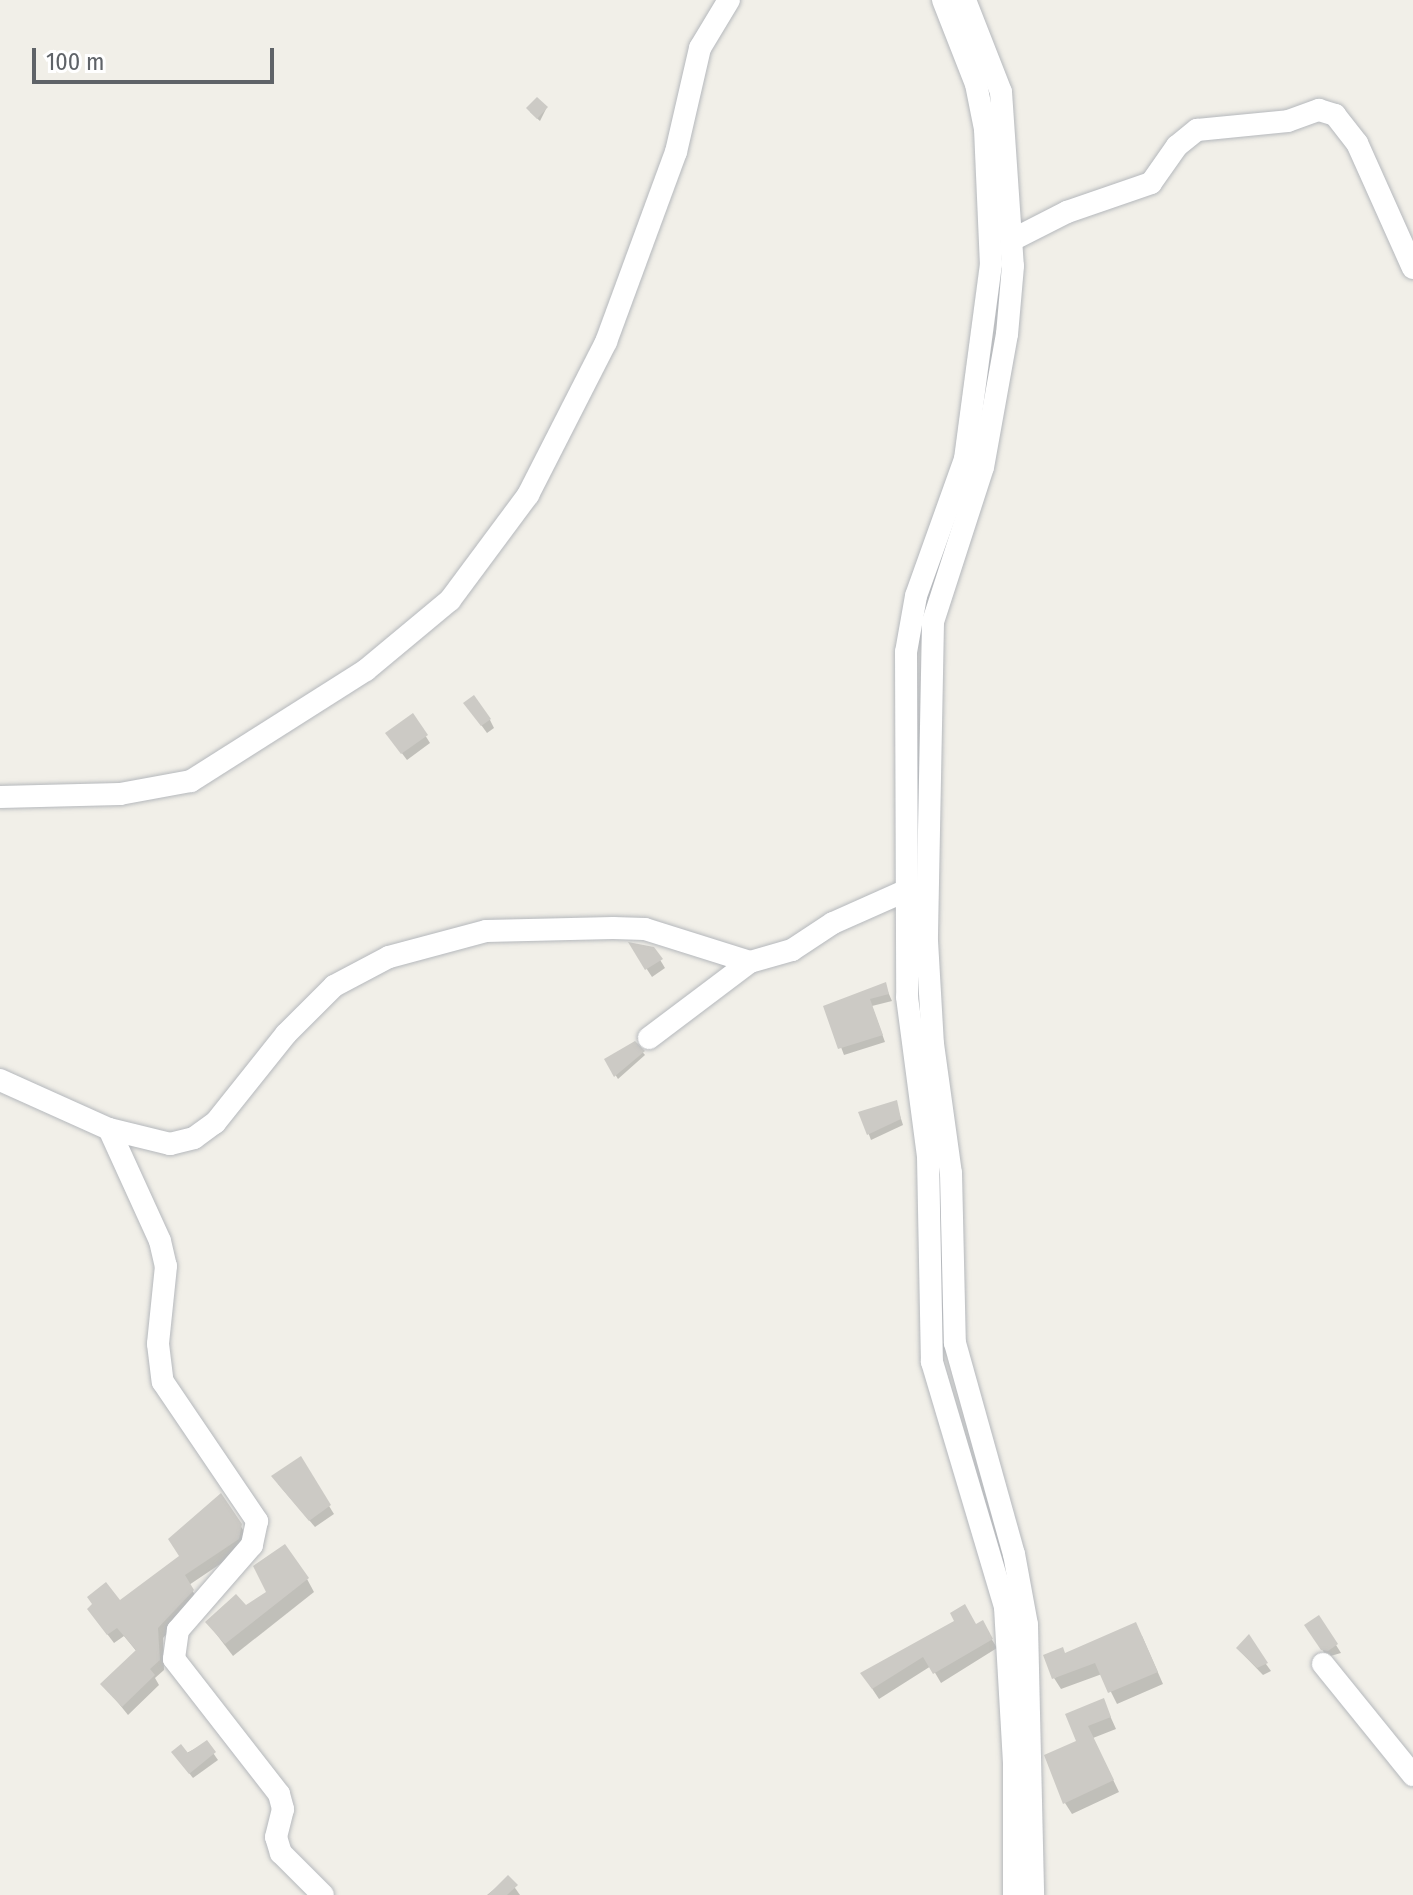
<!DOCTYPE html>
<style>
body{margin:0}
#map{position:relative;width:1413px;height:1895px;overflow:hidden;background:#f1efe8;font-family:"Fira Sans Condensed",sans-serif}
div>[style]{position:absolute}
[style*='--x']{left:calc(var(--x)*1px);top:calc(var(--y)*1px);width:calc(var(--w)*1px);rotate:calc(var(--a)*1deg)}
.shadow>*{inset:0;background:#0003}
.building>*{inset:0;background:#cccac5}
.roads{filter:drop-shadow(0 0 2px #b5b8bc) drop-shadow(0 0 2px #b5b8bc)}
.minor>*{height:22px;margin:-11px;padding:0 11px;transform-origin:11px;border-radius:11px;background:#fff}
span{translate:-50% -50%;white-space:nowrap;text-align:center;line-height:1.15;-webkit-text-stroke:7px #fff;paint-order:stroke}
.scale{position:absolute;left:32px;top:48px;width:242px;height:36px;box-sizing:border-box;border:4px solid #5f6368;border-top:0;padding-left:10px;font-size:24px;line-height:28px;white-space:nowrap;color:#5f6368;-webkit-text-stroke:6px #fff;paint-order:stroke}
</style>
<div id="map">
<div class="shadow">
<div style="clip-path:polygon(546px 109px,540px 121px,530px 112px)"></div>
<div style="clip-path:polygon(471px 711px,490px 720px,494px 728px,487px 733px)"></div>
<div style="clip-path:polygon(413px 716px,430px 743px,407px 760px,392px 740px)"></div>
<div style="clip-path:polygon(631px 945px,653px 948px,665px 968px,652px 977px)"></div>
<div style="clip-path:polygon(885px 985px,892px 1001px,872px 1006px,885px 1042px,844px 1055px,826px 1008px)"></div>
<div style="clip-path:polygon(635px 1043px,645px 1055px,618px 1079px,606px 1060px)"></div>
<div style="clip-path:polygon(896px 1103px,903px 1125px,871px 1140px,861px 1113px)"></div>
<div style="clip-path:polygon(300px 1459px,334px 1514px,315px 1527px,278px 1484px)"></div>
<div style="clip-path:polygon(240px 1525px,246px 1535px,244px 1548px,189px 1585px,198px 1600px,163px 1638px,164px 1670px,155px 1678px,159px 1685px,128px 1715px,103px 1684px,137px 1652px,124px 1636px,114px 1643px,95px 1618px)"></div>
<div style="clip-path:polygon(307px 1579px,314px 1592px,233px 1656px,207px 1622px)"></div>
<div style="clip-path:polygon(1319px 1618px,1341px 1653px,1327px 1657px,1312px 1634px)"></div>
<div style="clip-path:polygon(982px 1623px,997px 1648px,941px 1683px,931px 1666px,879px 1699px,869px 1684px)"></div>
<div style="clip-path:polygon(1142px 1636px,1163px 1684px,1117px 1704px,1102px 1674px,1061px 1689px,1054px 1678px)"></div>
<div style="clip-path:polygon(1238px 1649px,1266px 1664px,1271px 1671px,1263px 1675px)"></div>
<div style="clip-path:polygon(1103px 1700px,1116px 1729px,1093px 1738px,1119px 1792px,1072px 1814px,1065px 1803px,1078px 1742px)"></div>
<div style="clip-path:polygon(206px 1743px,218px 1760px,193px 1778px,177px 1758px)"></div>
<div style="clip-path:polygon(508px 1878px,520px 1895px,487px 1895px)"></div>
</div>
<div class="building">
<div style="clip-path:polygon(537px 97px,548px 107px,537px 119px,526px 108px)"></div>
<div style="clip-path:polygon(474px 695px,491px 719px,481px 726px,463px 703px)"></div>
<div style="clip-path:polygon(413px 713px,428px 735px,401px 754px,385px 733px)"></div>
<div style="clip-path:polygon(628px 942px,654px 947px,663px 959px,645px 970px)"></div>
<div style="clip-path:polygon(886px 982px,889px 994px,870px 999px,883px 1035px,838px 1049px,823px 1006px)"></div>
<div style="clip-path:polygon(635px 1041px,645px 1051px,614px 1077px,604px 1059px)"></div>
<div style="clip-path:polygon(897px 1100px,901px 1119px,867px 1135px,858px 1112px)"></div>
<div style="clip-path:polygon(301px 1456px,331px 1505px,309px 1521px,271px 1476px)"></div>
<div style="clip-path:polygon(221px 1493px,242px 1524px,239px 1539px,185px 1575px,194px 1590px,158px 1628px,160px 1660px,150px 1669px,155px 1675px,122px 1707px,100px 1684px,136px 1650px,117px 1628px,107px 1635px,87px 1609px,92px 1604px,87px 1597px,106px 1582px,120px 1600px,179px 1556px,168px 1539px)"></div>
<div style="clip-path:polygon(285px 1544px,309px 1578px,225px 1644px,205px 1622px,236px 1594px,246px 1605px,266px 1592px,253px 1566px)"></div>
<div style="clip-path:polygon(965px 1604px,976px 1624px,983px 1620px,993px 1639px,933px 1674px,923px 1657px,872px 1689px,860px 1673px,954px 1621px,950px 1613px)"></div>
<div style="clip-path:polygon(1319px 1615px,1338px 1644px,1328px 1651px,1321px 1650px,1304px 1625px)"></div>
<div style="clip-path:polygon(1136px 1622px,1158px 1672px,1108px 1693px,1095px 1663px,1052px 1679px,1043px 1655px,1063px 1647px,1065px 1653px)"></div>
<div style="clip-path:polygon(1249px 1634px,1268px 1663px,1257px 1668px,1236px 1648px)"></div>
<div style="clip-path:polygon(1104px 1698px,1111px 1717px,1088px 1726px,1114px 1780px,1063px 1804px,1044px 1755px,1076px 1741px,1065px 1714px)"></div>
<div style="clip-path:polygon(207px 1740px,216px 1752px,189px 1774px,171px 1752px,181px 1744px,188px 1753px)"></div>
<div style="clip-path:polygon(508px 1875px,518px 1885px,507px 1895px,488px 1895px)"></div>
</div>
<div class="roads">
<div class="minor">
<div style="--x:943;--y:0;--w:90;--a:68.6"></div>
<div style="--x:976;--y:84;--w:46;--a:78.7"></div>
<div style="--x:985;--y:129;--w:135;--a:87.5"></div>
<div style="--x:991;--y:264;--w:197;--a:97.6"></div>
<div style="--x:965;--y:459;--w:145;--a:109.7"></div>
<div style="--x:916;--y:596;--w:57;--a:100.1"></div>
<div style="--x:906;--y:652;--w:345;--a:89.8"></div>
<div style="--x:907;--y:997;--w:161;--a:82.5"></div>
<div style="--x:928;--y:1157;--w:205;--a:88.9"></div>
<div style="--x:932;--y:1362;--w:256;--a:73.4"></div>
<div style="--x:1005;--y:1607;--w:157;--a:86.7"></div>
<div style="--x:1014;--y:1764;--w:131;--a:90"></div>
<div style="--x:965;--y:0;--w:99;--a:68.6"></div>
<div style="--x:1001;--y:92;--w:174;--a:86.1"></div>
<div style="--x:1013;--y:266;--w:68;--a:95"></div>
<div style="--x:1007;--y:334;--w:135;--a:100.2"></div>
<div style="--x:983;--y:467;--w:163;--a:107.9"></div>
<div style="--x:933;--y:622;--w:319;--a:91.1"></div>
<div style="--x:927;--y:941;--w:103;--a:86.7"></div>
<div style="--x:933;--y:1044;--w:130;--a:82.1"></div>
<div style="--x:951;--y:1173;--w:170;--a:88.7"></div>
<div style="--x:955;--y:1343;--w:219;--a:74.4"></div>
<div style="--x:1014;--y:1554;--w:72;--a:79.6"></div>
<div style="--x:1027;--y:1625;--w:270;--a:88.7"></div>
<div style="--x:1012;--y:240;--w:62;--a:-27"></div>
<div style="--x:1067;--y:212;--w:89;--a:-19"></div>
<div style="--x:1151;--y:183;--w:45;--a:-54.9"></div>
<div style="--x:1177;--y:146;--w:26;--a:-39"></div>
<div style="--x:1197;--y:130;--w:91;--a:-5.6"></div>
<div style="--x:1288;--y:121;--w:33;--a:-20"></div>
<div style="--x:1319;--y:110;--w:17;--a:17"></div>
<div style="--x:1335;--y:115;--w:36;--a:52"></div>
<div style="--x:1357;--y:143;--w:137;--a:65.9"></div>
<div style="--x:0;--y:797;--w:120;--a:-1.4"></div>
<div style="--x:120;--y:794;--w:72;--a:-10.4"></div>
<div style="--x:191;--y:781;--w:207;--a:-32.4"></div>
<div style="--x:366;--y:670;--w:109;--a:-39.8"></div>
<div style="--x:450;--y:600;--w:131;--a:-53.4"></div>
<div style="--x:528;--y:495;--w:172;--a:-63"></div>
<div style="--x:606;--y:342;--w:202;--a:-69.8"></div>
<div style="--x:676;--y:152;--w:107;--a:-77"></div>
<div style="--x:700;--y:48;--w:56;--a:-58.9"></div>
<div style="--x:649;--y:1038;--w:126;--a:-37"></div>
<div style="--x:0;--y:1080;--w:120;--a:24.2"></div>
<div style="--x:109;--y:1129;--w:63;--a:13.8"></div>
<div style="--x:170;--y:1144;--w:25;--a:-14"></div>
<div style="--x:194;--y:1138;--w:26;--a:-36"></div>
<div style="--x:215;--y:1123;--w:114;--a:-51.4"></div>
<div style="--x:286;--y:1034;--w:68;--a:-45"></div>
<div style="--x:334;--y:986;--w:62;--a:-27.8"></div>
<div style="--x:389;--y:957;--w:100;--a:-15"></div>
<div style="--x:486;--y:931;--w:127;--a:-1.4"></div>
<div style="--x:613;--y:928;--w:32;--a:2"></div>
<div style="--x:645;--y:929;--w:110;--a:17.4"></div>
<div style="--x:750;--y:962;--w:44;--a:-15.9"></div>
<div style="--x:792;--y:950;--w:49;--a:-33.4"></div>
<div style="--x:833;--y:923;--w:81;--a:-24"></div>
<div style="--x:109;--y:1129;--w:123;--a:65.5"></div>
<div style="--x:160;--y:1241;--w:26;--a:77"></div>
<div style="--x:166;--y:1266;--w:78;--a:95.9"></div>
<div style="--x:158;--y:1344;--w:38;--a:83"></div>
<div style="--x:163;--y:1382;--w:168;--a:55.9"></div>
<div style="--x:257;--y:1521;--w:25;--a:102"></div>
<div style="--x:252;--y:1545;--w:113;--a:131"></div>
<div style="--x:178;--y:1630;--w:29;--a:98"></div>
<div style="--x:174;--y:1659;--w:171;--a:52.1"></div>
<div style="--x:279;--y:1794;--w:16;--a:75"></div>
<div style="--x:283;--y:1809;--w:29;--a:104"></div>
<div style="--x:276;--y:1837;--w:17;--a:73"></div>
<div style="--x:281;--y:1853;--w:59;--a:45"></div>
<div style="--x:1323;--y:1664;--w:143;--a:51"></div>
</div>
</div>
<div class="scale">100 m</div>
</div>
